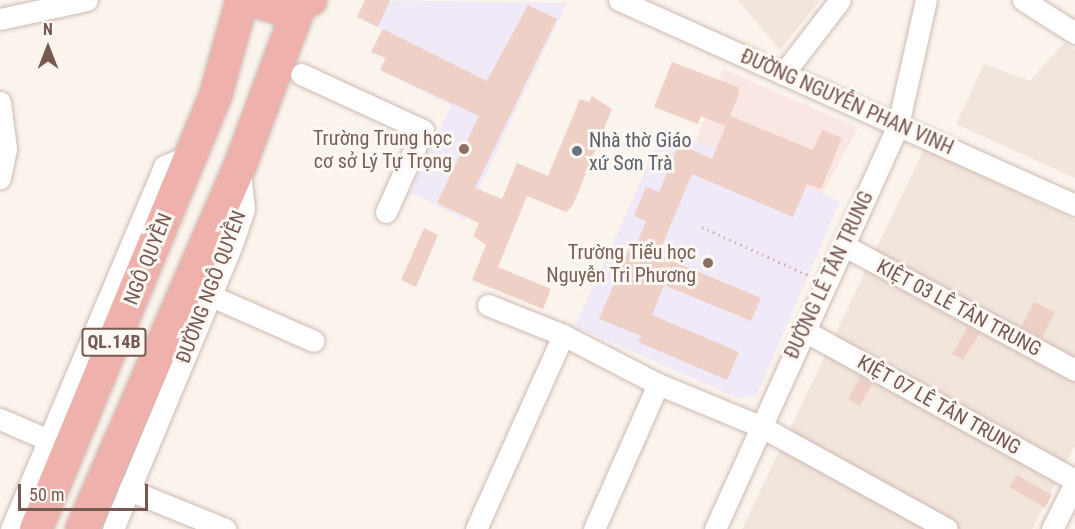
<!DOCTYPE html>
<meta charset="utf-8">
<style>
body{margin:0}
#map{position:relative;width:1075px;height:529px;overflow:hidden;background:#fbf4ed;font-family:"Roboto Condensed",sans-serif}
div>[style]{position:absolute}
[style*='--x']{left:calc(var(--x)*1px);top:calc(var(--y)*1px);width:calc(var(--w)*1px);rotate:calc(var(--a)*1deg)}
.residential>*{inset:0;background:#f2e5dc}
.commercial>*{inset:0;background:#fae6e2}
.education>*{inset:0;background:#f0e9f8}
.building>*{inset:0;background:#eed0c7}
.path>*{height:3px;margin-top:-1.5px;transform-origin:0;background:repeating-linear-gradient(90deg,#d4b3aa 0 1.5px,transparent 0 6px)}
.roads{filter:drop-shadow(0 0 2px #cdbab3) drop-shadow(0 0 2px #cdbab3)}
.minor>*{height:21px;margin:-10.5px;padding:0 10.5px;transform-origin:10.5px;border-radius:10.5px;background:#fff}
.highway>*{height:32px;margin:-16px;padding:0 16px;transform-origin:16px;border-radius:16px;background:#efb1ab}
.dots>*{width:16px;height:16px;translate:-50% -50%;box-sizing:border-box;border:3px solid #fef8f4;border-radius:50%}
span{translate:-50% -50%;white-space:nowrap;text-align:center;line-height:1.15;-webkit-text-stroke:6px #fef8f4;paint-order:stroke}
.shield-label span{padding:2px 4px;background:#fef8f4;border:2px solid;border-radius:4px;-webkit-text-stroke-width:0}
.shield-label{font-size:18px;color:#765851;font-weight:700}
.street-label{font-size:20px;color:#765851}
.education-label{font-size:20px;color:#785e54}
.right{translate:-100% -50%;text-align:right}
.worship-label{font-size:20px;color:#5b616d}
.left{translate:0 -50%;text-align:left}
.north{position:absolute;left:18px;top:18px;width:60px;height:60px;-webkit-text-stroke:4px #fef8f4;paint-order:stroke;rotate:0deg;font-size:16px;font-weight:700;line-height:24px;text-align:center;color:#765851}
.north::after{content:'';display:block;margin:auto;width:21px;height:27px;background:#765851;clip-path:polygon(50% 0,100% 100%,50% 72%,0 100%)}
.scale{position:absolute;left:18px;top:484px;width:130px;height:27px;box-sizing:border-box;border:3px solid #765851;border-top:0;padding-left:8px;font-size:18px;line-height:21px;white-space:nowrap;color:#765851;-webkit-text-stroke:4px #fef8f4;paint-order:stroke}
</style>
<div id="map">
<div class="residential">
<div style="clip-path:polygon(738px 0,820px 0,780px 50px)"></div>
<div style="clip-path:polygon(1064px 43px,1075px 50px,1075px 178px,956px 124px,984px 64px,1030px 81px)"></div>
<div style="clip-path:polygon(924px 149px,1075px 220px,1075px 445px,1032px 529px,742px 529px)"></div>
</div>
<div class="commercial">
<div style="clip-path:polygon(723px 69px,858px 128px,822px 194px,696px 141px)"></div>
</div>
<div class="education">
<div style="clip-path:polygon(365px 0,567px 3px,464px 220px,410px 192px,451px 106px,380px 70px,385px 58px,371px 52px,382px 29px,357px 17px)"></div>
<div style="clip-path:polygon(665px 128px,840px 201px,757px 395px,740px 399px,575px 326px)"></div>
</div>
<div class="building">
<div style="clip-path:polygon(365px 0,390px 0,378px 27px,357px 17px)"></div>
<div style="clip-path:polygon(528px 5px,557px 19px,475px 188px,502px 199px,517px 163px,548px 176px,580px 99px,589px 102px,592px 96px,612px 109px,573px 205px,566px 212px,527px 196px,498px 267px,551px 289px,543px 309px,472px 280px,486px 245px,473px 236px,479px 223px,437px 203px,479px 116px,380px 70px,386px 58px,371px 52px,383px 29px,487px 81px)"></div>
<div style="clip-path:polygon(672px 62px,738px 87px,739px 94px,726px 126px,701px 116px,698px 124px,654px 107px)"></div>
<div style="clip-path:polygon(730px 116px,813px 150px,822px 130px,842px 138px,821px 189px,807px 184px,793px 217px,692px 174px,658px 255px,761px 298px,751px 321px,664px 285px,652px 315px,739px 352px,727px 380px,638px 342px,641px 336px,599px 319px,631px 244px,636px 246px,646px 221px,634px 216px,646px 187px,659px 192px,679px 144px,712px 159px)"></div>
<div style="clip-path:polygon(424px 228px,438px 235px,416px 287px,401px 280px)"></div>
<div style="clip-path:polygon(1034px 302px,1055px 312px,1042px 338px,1021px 327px)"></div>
<div style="clip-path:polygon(968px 327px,980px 333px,963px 360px,952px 354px)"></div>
<div style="clip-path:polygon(861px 376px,873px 383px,860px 406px,848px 399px)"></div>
<div style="clip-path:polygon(1017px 475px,1052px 495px,1045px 508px,1009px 487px)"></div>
</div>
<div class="path">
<div style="--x:702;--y:227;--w:119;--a:24.4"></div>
</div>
<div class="roads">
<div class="minor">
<div style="--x:619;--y:0;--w:500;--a:24.2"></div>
<div style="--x:1023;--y:0;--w:62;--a:32.4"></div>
<div style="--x:0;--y:19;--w:89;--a:-12.3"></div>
<div style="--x:301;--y:74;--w:134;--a:24.7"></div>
<div style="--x:423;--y:130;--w:90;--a:114.3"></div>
<div style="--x:783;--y:74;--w:93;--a:-52.4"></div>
<div style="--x:0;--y:102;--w:47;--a:82.7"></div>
<div style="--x:6;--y:149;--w:30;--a:102"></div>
<div style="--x:843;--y:245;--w:264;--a:28.3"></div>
<div style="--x:200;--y:291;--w:124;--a:23.7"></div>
<div style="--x:488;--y:305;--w:81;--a:21.8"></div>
<div style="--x:563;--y:335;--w:107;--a:27.3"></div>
<div style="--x:658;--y:384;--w:110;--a:22.4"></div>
<div style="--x:760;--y:426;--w:213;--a:28.8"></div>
<div style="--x:803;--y:330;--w:311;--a:28.9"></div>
<div style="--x:0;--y:419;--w:65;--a:23.4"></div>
<div style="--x:129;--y:490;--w:104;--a:22.1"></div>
<div style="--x:11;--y:529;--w:394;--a:-67.1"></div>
<div style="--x:164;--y:166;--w:29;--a:-22"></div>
<div style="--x:113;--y:529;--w:306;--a:-67.3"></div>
<div style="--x:231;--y:247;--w:40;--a:-71.1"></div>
<div style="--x:244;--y:209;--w:37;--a:-96"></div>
<div style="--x:476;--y:529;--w:213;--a:-65.8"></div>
<div style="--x:594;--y:529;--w:158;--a:-66.2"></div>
<div style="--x:715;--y:529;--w:444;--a:-65.6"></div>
<div style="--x:898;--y:125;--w:128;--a:-77.4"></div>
<div style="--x:1052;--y:529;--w:51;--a:-63.4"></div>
</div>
<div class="highway">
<div style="--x:252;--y:0;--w:30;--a:17"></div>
<div style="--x:281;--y:9;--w:31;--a:-17"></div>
<div style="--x:36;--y:529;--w:471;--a:-67.5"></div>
<div style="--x:216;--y:94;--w:98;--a:-74.5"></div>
<div style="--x:82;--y:529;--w:396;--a:-66.5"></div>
<div style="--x:240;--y:166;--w:170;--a:-69.6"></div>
</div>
</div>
<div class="dots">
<div style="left:464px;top:149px;background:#8d6e63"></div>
<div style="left:577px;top:151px;background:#6b7280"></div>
<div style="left:708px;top:263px;background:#8d6e63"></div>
</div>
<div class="shield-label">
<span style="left:114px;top:342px">QL.14B</span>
</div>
<div class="street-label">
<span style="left:847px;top:102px;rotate:24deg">ĐƯỜNG NGUYỄN PHAN VINH</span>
<span style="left:148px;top:259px;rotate:-68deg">NGÔ QUYỀN</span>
<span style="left:829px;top:275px;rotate:-65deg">ĐƯỜNG LÊ TÂN TRUNG</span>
<span style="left:211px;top:287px;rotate:-69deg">ĐƯỜNG NGÔ QUYỀN</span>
<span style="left:959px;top:308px;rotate:28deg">KIỆT 03 LÊ TÂN TRUNG</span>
<span style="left:939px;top:405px;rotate:29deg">KIỆT 07 LÊ TÂN TRUNG</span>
</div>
<div class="education-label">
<span class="right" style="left:452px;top:150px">Trường Trung học<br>cơ sở Lý Tự Trọng</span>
<span class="right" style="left:696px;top:264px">Trường Tiểu học<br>Nguyễn Tri Phương</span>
</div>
<div class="worship-label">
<span class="left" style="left:589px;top:152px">Nhà thờ Giáo<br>xứ Sơn Trà</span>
</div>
<div class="north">N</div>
<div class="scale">50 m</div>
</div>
